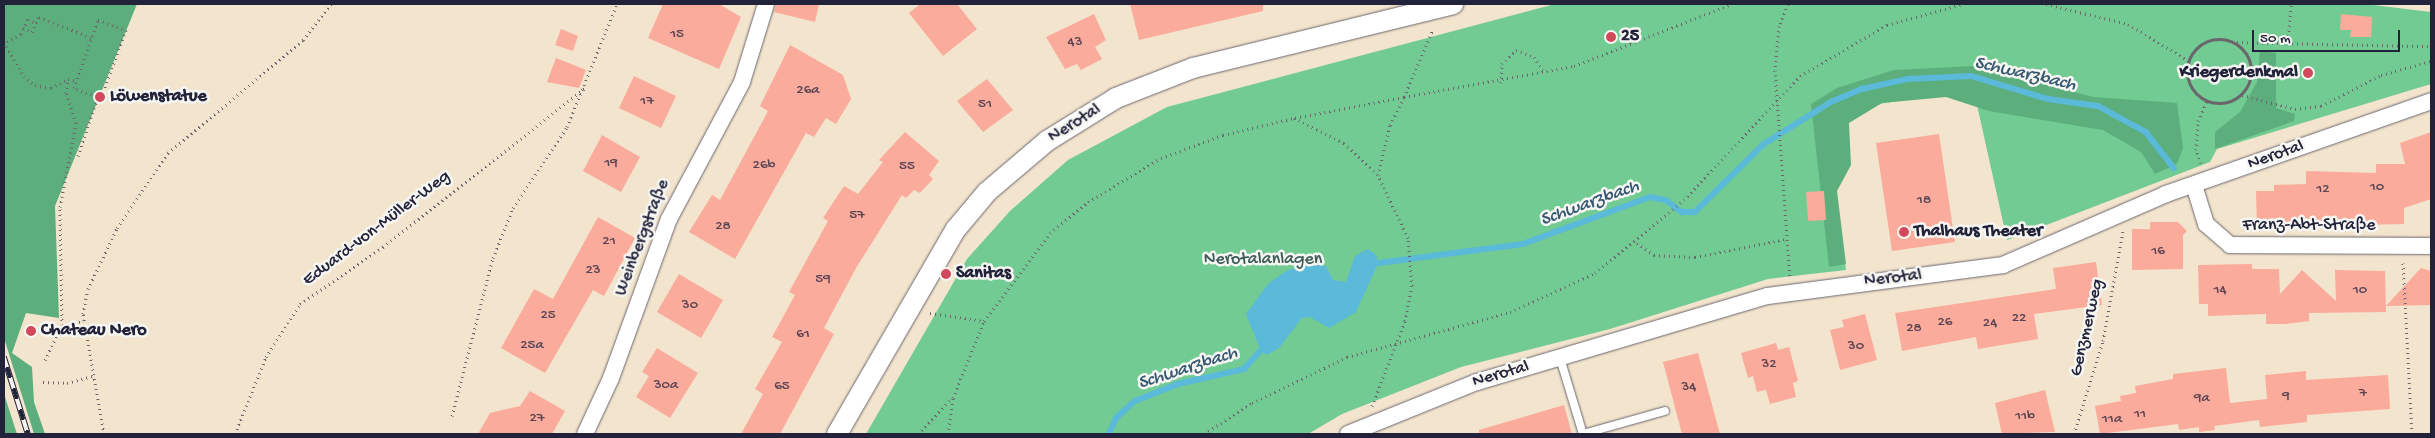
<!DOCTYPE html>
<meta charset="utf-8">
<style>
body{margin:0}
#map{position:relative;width:2435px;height:438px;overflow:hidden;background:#f2e4cd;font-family:"Gochi Hand",sans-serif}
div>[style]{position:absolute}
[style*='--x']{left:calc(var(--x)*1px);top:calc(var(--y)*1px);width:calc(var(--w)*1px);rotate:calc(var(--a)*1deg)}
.green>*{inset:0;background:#71cb92}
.forest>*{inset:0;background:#5caf7c}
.water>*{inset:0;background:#5bb9d9}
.stream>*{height:5.5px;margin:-2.75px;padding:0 2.75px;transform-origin:2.75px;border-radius:2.75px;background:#5bb9d9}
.building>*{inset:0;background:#fbab9b}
.path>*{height:3px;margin-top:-1.5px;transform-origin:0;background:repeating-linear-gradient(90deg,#6b666e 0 1px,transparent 0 5px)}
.path>.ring{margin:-1.5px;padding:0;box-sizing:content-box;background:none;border:3px solid #6b666e;border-radius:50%}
.roads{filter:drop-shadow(0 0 1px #6b666e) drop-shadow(0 0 1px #6b666e)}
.service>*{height:8px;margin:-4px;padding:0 4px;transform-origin:4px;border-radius:4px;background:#fff}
.minor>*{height:16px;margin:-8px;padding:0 8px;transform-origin:8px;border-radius:8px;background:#fff}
.tertiary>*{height:20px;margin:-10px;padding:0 10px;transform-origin:10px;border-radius:10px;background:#fff}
.rail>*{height:5.5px;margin-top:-2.75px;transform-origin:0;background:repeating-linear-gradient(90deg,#f6f6f2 0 11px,#22223b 0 22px);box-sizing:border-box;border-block:1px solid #22223b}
.dots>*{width:14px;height:14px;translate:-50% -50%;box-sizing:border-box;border:2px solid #f6f6f2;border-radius:50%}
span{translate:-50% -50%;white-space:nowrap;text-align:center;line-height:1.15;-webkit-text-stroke:5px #f6f6f2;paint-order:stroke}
.number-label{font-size:15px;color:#584453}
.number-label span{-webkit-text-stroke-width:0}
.poi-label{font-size:18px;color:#22223b;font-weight:700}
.left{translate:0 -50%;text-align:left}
.right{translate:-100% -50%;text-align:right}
.street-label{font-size:18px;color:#22223b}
.park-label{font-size:18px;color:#3e5d59}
.water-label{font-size:19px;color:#365772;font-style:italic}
.frame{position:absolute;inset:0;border:5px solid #22223b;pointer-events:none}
.scale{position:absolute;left:2252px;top:30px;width:148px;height:22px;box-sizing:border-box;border:2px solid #22223b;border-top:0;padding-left:6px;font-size:15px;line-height:18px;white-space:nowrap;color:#22223b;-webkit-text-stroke:4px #f6f6f2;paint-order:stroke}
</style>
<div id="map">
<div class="green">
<div style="clip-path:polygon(1555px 4px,2365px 4px,2431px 12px,2431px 84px,2217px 149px,2210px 162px,2007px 240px,1977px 105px,1943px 93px,1856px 108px,1829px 130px,1846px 270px,1768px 279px,1610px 329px,1461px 367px,1342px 414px,1308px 434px,866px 434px,967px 259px,1010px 211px,1068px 160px,1167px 107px)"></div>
</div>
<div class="forest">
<div style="clip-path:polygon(4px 4px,137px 4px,55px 206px,59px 318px,26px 313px,12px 353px,32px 367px,34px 402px,45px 434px,34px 434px,4px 338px)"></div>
<div style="clip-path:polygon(2260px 51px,2276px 53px,2276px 108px,2295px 114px,2294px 121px,2215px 149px,2215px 132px,2240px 112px,2257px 82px)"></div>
<div style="clip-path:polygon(1974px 66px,2093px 97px,2177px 103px,2183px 148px,2177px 164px,2155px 174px,2141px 152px,2103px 130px,1989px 111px,1946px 97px,1882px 103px,1849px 123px,1851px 165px,1837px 191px,1846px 264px,1829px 267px,1811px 104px,1837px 88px,1894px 70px)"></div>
<div style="clip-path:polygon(4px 394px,17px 434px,4px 434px)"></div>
</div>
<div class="water">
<div style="clip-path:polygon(1368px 249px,1377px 256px,1377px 266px,1356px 312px,1329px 328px,1310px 317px,1302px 318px,1279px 348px,1267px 355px,1261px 351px,1246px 314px,1268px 284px,1286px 271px,1310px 264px,1326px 266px,1333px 280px,1346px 282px,1355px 256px)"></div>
</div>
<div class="stream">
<div style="--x:1371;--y:264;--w:153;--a:-7.5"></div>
<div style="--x:1523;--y:244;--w:135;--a:-20.3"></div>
<div style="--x:1650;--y:197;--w:16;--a:11"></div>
<div style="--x:1666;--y:200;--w:20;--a:37"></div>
<div style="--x:1682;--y:212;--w:13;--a:0"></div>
<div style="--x:1695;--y:212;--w:97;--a:-44.6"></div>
<div style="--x:1764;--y:144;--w:79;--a:-32.1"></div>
<div style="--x:1831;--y:102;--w:34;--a:-23"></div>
<div style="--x:1862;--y:89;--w:47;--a:-12.3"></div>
<div style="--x:1908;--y:79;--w:63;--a:-2.7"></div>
<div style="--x:1971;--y:76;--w:80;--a:16.6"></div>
<div style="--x:2048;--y:99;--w:50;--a:8"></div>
<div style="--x:2098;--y:106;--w:55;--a:28.4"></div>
<div style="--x:2146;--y:132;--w:46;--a:52.1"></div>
<div style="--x:1109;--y:434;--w:17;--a:-66"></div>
<div style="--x:1116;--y:418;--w:25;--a:-42"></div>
<div style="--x:1135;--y:401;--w:46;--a:-21.6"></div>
<div style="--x:1178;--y:384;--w:68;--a:-12.8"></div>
<div style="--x:1244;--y:369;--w:31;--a:-48"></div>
</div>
<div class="building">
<div style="clip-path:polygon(663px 4px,719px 4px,741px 17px,719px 69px,648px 38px)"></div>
<div style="clip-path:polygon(776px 4px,819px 4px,815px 22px,774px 12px)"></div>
<div style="clip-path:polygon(920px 4px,957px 4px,977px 29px,943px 56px,909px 13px)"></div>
<div style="clip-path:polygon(1130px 4px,1263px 4px,1263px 11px,1139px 40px)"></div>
<div style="clip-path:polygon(1094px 14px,1106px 40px,1095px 47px,1102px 59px,1081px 70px,1077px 64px,1065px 69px,1046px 37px)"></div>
<div style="clip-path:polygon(2341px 14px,2372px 17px,2371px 37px,2350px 37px,2351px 30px,2340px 30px)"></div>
<div style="clip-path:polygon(561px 29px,578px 36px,573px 51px,555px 45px)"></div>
<div style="clip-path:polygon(790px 45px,843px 75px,851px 99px,836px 124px,826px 118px,814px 137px,806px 133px,735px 259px,689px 232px,712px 195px,720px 200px,768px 111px,760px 106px)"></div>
<div style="clip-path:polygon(556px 58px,586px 70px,579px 88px,547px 82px)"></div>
<div style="clip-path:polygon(634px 76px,676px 96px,661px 128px,619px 108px)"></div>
<div style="clip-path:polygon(987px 79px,1013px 110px,983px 132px,957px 101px)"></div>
<div style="clip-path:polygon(905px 132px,939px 161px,929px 175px,933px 179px,920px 193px,914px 190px,906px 198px,902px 195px,856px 268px,824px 328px,834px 334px,780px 434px,741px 434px,763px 394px,755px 389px,782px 342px,772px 337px,795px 295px,789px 292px,828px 221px,823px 218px,844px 186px,858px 194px,883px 162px,879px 160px)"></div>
<div style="clip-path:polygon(2431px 132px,2431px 199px,2404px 208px,2404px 224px,2257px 227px,2256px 191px,2274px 191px,2274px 185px,2306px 184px,2306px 171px,2376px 173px,2376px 164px,2405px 164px,2400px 143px)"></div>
<div style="clip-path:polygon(1939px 134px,1955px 242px,1892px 251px,1876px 143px)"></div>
<div style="clip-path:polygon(602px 135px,640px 157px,621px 192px,583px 171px)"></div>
<div style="clip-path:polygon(1824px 191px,1826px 220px,1808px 221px,1806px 192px)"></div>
<div style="clip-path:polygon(598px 217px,635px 238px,604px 296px,593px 290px,545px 373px,501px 348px,534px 289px,553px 299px)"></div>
<div style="clip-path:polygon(2150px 222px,2178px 222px,2187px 231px,2183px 235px,2183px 269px,2132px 270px,2132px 229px,2150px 229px)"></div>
<div style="clip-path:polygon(2096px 262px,2102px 305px,2034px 314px,2038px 339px,1978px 349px,1976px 337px,1902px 351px,1895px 313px,2056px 289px,2053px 268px)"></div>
<div style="clip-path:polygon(2252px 264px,2252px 269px,2279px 269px,2280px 294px,2302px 270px,2336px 301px,2335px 270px,2385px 271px,2386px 312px,2309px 313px,2309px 321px,2285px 324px,2266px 324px,2266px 314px,2208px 316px,2208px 304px,2199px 304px,2198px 265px)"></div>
<div style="clip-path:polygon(2421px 268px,2431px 271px,2431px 305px,2386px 306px)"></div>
<div style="clip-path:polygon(679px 274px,723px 300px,701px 338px,657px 312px)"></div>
<div style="clip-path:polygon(1865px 314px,1877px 360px,1840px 370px,1830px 330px,1844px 327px,1842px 320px)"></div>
<div style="clip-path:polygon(1776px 343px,1778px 350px,1789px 347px,1798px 381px,1793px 383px,1796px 397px,1770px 404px,1766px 390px,1757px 392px,1753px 376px,1748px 378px,1741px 353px)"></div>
<div style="clip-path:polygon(657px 348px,698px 373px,670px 418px,636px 397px,649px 376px,642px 372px)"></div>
<div style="clip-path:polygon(1698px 353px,1720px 434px,1682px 434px,1663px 362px)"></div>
<div style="clip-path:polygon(2226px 368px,2230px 403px,2267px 399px,2265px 375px,2306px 371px,2306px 380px,2388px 375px,2390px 409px,2307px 415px,2307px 422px,2260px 427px,2259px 420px,2214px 426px,2215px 430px,2199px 432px,2199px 427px,2179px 430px,2178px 424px,2100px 434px,2095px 406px,2121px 401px,2120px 396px,2136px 393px,2135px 386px,2173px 379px,2173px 374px)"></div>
<div style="clip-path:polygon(2045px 390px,2055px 432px,2002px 434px,1995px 403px)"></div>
<div style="clip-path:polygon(530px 391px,565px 411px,552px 434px,478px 434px,490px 413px,520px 406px)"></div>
<div style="clip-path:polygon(1564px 405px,1572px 434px,1479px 434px,1479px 430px)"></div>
</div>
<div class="path">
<div style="--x:1788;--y:4;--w:24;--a:112"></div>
<div style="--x:1779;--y:26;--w:44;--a:95.2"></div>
<div style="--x:1775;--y:70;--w:208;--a:85.9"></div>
<div style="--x:2046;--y:4;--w:84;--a:13.7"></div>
<div style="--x:2128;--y:24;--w:71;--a:31.2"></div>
<div style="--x:98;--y:20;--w:30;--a:20"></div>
<div style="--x:126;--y:30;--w:72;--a:110.2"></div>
<div style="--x:101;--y:98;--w:29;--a:-160"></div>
<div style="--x:74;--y:88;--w:72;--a:-70.6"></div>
<div style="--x:23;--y:28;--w:10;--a:24"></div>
<div style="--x:32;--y:32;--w:17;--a:-65"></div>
<div style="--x:39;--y:17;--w:57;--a:21.6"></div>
<div class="ring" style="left:2187px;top:39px;width:61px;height:61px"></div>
<div style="--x:2288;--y:41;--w:37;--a:-85"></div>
<div style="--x:4;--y:42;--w:39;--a:60"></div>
<div style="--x:24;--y:76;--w:14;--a:39"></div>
<div style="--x:35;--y:85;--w:16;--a:11"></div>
<div style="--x:51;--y:88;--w:19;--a:-28"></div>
<div style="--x:68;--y:79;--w:8;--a:14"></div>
<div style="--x:7;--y:42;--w:16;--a:-30"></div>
<div style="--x:21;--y:34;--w:17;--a:-65"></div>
<div style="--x:28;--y:19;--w:9;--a:27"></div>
<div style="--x:2232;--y:42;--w:199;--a:1.2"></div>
<div style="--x:1501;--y:83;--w:19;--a:-87"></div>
<div style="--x:1502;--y:64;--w:20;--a:-45"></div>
<div style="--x:1516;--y:50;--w:19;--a:21"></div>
<div style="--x:1534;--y:57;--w:20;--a:57"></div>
<div style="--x:2242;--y:95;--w:55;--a:14.8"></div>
<div style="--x:2295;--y:109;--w:26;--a:-7"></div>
<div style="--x:2321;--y:106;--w:68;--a:-27.3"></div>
<div style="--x:2381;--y:75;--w:52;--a:-15.6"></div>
<div style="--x:1404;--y:97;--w:173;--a:-10.3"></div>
<div style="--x:1574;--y:66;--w:169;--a:-21.5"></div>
<div style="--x:1404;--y:97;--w:74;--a:-66.9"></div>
<div style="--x:78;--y:156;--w:62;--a:-71.3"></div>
<div style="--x:2201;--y:163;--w:14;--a:-111"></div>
<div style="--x:2196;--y:150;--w:29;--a:-86"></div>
<div style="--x:2198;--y:121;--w:22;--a:-66"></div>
<div style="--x:1637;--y:243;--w:21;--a:35"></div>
<div style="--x:1654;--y:255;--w:41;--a:2.8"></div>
<div style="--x:1695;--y:257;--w:94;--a:-11.1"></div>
<div style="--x:2403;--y:263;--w:171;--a:87"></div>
<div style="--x:930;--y:313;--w:55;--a:8.4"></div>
<div style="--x:60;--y:328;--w:25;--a:-18"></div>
<div style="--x:45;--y:360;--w:39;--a:-64"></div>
<div style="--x:62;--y:325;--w:118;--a:-91"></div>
<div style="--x:60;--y:207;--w:86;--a:-79.2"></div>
<div style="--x:76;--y:123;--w:32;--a:-108"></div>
<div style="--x:66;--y:93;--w:14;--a:-82"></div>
<div style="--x:43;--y:382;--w:24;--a:2"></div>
<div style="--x:67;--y:383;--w:28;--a:-15"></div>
<div style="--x:1372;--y:406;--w:91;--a:-68.8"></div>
<div style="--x:1405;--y:321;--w:36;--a:-79"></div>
<div style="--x:1412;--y:286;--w:48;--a:-94.8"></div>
<div style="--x:1408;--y:238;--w:70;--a:-115.5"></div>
<div style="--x:1378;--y:175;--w:51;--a:-76.5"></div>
<div style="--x:1390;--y:125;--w:31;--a:-63"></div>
<div style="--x:1404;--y:97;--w:112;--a:169.2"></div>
<div style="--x:1294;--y:118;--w:56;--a:26.6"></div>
<div style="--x:1344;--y:143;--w:47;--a:43.3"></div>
<div style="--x:452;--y:416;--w:163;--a:-75.5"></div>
<div style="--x:493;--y:258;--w:54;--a:-68.2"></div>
<div style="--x:513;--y:208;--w:97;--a:-56.3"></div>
<div style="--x:567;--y:127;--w:133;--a:-67.9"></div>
<div style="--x:104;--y:434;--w:122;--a:-99.9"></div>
<div style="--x:83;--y:314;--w:25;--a:-79"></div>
<div style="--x:88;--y:289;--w:68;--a:-64.6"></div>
<div style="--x:117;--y:228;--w:91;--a:-55.8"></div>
<div style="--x:168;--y:153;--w:176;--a:-39.9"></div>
<div style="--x:303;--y:40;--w:46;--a:-52.1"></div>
<div style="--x:235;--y:434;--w:83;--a:-68.1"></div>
<div style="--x:266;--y:357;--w:63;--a:-57.3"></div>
<div style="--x:300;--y:304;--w:101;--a:-34.5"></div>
<div style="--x:383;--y:247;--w:258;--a:-38.2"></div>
<div style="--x:918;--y:434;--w:50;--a:-46.6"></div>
<div style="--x:948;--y:434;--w:36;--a:-82"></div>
<div style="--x:953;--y:398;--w:83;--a:-68.1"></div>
<div style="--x:984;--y:321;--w:110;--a:-53.1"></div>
<div style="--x:1050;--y:233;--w:49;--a:-39.2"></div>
<div style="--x:1088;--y:202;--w:85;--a:-31.1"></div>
<div style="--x:1161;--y:158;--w:66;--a:-20.4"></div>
<div style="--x:1223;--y:135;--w:73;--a:-13.5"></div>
<div style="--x:1204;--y:434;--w:57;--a:-32.9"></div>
<div style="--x:1252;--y:403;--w:106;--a:-25.8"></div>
<div style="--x:1347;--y:357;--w:169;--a:-15.4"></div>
<div style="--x:1510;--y:312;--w:94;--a:-24.6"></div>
<div style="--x:1595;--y:273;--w:115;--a:-39.4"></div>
<div style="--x:1684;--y:200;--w:170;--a:-46.9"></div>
<div style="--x:1800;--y:76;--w:101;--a:-30.4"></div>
<div style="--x:1887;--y:25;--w:79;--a:-15.4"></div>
<div style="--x:2074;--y:434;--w:97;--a:-72.7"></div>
<div style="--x:2103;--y:341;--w:112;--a:-79.7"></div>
</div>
<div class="roads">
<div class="service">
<div style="--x:1560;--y:358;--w:79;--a:73.2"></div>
<div style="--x:1583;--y:434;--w:85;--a:-15.7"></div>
</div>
<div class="minor">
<div style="--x:2194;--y:185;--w:41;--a:72.9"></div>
<div style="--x:2206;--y:224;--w:32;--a:41"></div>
<div style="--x:2230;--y:245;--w:201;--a:0.3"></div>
<div style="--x:585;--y:434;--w:62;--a:-65.1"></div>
<div style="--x:611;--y:378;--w:169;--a:-70"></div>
<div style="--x:669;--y:219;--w:155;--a:-61.9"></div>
<div style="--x:742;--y:82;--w:82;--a:-72.9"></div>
<div style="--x:1348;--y:434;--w:139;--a:-22"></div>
<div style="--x:1477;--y:382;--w:303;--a:-16.5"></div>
<div style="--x:1768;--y:296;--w:237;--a:-7.5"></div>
<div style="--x:2003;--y:265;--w:178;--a:-23.5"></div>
<div style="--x:2166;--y:194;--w:281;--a:-19.3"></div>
</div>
<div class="tertiary">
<div style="--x:837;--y:434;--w:237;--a:-59.9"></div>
<div style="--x:956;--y:229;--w:48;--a:-50"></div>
<div style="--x:987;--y:192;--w:79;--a:-40.4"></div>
<div style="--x:1047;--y:141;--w:81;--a:-31.9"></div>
<div style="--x:1116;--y:98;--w:83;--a:-21.3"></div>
<div style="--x:1193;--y:68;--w:268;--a:-13.8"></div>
</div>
</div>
<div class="rail">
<div style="--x:4;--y:357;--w:81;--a:72.7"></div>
</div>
<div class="dots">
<div style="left:1611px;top:37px;background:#d1495b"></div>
<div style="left:2308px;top:73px;background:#d1495b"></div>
<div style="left:100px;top:97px;background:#d1495b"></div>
<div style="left:1904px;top:232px;background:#d1495b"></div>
<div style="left:946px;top:274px;background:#d1495b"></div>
<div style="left:31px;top:331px;background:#d1495b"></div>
</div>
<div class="number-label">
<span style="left:677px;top:35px">15</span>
<span style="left:1075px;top:43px">43</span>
<span style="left:808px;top:91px">26a</span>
<span style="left:647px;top:102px">17</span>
<span style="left:985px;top:105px">51</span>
<span style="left:611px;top:164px">19</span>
<span style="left:764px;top:166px">26b</span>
<span style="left:907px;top:167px">55</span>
<span style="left:2377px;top:188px">10</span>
<span style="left:2323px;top:190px">12</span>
<span style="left:1924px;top:201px">18</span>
<span style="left:857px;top:216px">57</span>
<span style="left:723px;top:227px">28</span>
<span style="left:609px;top:242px">21</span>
<span style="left:2158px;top:252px">16</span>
<span style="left:593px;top:271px">23</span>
<span style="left:823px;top:280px">59</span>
<span style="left:2220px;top:291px">14</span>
<span style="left:2360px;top:291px">10</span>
<span style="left:690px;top:306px">30</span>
<span style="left:548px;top:316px">25</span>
<span style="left:2019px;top:319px">22</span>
<span style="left:1945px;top:323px">26</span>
<span style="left:1990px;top:324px">24</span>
<span style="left:1914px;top:329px">28</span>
<span style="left:803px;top:335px">61</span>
<span style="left:532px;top:346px">25a</span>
<span style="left:1856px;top:347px">30</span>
<span style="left:1769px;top:365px">32</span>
<span style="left:666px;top:386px">30a</span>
<span style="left:782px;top:387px">65</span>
<span style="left:1689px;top:388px">34</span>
<span style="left:2363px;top:394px">7</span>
<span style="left:2286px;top:397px">9</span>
<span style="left:2202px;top:399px">9a</span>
<span style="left:2140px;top:415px">11</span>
<span style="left:2025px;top:417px">11b</span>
<span style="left:537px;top:419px">27</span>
<span style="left:2112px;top:420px">11a</span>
</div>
<div class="poi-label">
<span class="left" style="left:1621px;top:37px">25</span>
<span class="right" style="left:2298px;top:73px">Kriegerdenkmal</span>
<span class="left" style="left:110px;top:97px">Löwenstatue</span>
<span class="left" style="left:1914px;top:232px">Thalhaus Theater</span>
<span class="left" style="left:956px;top:274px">Sanitas</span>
<span class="left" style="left:41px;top:331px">Chateau Nero</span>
</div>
<div class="street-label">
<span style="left:1075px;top:124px;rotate:-32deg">Nerotal</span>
<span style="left:2276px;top:156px;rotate:-19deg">Nerotal</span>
<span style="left:2309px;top:226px">Franz-Abt-Straße</span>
<span style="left:377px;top:229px;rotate:-37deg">Eduard-von-Müller-Weg</span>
<span style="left:643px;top:238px;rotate:-69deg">Weinbergstraße</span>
<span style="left:1893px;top:279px;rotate:-6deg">Nerotal</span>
<span style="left:2088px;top:328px;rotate:-77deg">Genzmerweg</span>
<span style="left:1501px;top:375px;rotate:-16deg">Nerotal</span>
</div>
<div class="park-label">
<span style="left:1263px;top:260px">Nerotalanlagen</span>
</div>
<div class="water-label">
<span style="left:2025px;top:75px;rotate:13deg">Schwarzbach</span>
<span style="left:1590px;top:204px;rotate:-20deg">Schwarzbach</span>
<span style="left:1188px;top:369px;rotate:-18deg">Schwarzbach</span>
</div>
<div class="frame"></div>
<div class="scale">50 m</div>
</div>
